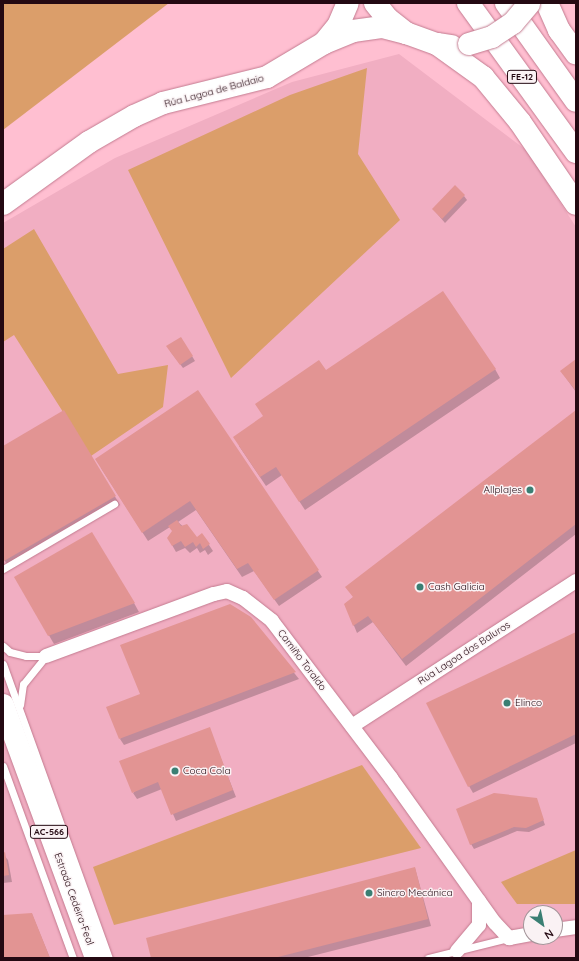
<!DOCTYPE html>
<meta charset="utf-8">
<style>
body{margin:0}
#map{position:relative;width:579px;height:961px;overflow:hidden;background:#ffbfd1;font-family:Quicksand,sans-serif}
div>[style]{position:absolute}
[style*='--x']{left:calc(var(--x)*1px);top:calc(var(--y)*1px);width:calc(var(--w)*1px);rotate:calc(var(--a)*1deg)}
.built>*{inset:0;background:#f1aec2}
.green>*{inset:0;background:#db9e6a}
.shadow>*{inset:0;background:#0003}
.building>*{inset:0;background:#e29493}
.roads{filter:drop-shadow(0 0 1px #c37b90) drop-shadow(0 0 1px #c37b90)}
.lane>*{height:7px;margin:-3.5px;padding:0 3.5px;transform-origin:3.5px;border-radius:3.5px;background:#fff}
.street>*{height:14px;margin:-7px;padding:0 7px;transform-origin:7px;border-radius:7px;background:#fff}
.primary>*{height:22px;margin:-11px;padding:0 11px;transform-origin:11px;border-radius:11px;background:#fff}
.highway>*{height:22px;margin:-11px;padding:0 11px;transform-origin:11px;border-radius:11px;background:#fff}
.bridges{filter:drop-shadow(0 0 1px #c37b90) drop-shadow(0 0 1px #c37b90)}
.highway-bridge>*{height:22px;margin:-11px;padding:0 11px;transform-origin:11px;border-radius:11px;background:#fff}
.dots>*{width:11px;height:11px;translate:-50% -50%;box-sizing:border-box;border:2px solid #faf2f4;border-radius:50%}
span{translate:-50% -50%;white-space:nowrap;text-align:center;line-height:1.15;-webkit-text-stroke:3px #faf2f4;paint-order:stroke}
.shield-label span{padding:1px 3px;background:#faf2f4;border:1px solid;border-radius:3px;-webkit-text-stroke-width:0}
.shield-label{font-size:9px;color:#240912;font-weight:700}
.street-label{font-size:10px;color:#240912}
.poi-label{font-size:10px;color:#240912}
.right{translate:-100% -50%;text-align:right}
.left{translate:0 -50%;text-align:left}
.frame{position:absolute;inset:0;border:4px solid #240912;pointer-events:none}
.north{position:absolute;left:523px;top:905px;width:40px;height:40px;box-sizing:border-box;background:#faf2f4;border:1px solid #a4959a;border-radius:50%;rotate:147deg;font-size:11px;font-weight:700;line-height:16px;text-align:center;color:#240912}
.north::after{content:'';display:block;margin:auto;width:14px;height:18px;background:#3a7f73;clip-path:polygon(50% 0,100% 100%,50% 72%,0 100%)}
</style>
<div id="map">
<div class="built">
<div style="clip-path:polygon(evenodd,399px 54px,526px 150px,576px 227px,576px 958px,3px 958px,3px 223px,115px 158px,292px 82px,399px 54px,531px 913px,555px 913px,555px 937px,531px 937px,531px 913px)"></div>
</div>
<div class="green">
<div style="clip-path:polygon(3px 3px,169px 3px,3px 130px)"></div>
<div style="clip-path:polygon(367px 68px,358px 154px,400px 220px,231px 378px,128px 170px,290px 95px)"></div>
<div style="clip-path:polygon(34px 229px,118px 374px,168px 365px,163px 407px,91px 456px,14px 335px,3px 342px,3px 249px)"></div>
<div style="clip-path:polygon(362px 765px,421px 848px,114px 925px,93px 867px)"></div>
<div style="clip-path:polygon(576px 850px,576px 904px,517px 904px,501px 882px)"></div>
</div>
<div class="shadow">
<div style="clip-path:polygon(464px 196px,467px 200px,445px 223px,433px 209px)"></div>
<div style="clip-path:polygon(181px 338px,195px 361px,183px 368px,170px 351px)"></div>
<div style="clip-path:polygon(576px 360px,576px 392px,561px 371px)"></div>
<div style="clip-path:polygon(495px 369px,500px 378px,305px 510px,282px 475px,266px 486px,239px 446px,264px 417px,326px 371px)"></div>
<div style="clip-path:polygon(198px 392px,322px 577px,279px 606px,254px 571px,242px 577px,196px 510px,178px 522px,196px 538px,209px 545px,213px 551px,208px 555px,205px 550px,200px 553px,197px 548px,190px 553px,185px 548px,176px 552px,172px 545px,173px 532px,170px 527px,148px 541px,101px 468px)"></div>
<div style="clip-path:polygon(64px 411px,120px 505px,10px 569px,3px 558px,3px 447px)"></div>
<div style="clip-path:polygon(576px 412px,576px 534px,406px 666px,373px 622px,357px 633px,345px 604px)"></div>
<div style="clip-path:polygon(15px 577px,134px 603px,139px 612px,54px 644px)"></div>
<div style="clip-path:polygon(250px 618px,299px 679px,124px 745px,120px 739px,141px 695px)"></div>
<div style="clip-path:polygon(576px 633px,576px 743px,473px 793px,469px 786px)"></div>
<div style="clip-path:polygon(209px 728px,236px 797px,176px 821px,162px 789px,137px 799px,133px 793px)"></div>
<div style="clip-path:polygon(536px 799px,545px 825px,529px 832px,517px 831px,474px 849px,471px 844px)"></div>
<div style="clip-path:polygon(3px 854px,8px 860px,12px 882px,3px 883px)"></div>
<div style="clip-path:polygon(415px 868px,431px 926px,304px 958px,152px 958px)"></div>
<div style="clip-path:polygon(32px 914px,50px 958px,3px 958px,3px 916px)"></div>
</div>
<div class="building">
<div style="clip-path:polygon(455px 185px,465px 195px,442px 219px,432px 209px)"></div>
<div style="clip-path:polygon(443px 291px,496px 369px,299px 502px,276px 467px,260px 477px,233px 437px,263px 416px,255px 404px,319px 360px,326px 370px)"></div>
<div style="clip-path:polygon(181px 337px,193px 356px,180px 365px,166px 346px)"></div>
<div style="clip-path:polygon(576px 359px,576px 391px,560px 371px)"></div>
<div style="clip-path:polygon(198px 390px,319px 570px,274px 600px,248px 563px,237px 569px,190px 501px,142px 533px,95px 459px)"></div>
<div style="clip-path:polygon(64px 410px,116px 496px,4px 561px,3px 446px)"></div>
<div style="clip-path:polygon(576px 410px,576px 524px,402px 659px,368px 616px,353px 626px,344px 604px,353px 597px,345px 587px)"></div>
<div style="clip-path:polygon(177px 520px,181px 526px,187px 524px,197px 537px,202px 533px,210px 544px,203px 549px,200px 543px,196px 547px,193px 542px,185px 547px,181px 541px,172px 546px,167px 538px,172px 531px,168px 526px)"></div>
<div style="clip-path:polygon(92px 532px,135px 603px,48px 636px,14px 577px)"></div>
<div style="clip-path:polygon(230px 604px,251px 617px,296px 672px,119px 739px,106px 707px,140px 694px,120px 645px)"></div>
<div style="clip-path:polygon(576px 632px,576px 734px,468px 787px,426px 703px)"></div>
<div style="clip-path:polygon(210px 727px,233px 790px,171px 815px,158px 782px,132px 793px,119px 761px)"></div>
<div style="clip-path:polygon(494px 793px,537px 798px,544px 820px,526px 828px,514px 827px,470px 845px,456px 809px)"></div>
<div style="clip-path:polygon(5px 852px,9px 875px,3px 876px,3px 853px)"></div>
<div style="clip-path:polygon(415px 867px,428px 919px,274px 958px,151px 958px,146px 938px)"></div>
<div style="clip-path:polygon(32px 913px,50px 958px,3px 958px,3px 915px)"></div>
</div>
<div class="roads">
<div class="lane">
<div style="--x:3;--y:569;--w:129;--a:-30.4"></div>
<div style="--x:3;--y:646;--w:9;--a:41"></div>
<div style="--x:10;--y:652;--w:16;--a:14"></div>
<div style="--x:26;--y:656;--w:20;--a:0"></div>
<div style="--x:46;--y:656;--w:36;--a:129"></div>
<div style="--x:23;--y:684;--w:21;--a:98"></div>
<div style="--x:3;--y:664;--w:313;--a:70.2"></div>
<div style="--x:3;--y:766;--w:204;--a:70"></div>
<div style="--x:428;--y:958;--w:83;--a:-13.9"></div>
</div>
<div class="street">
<div style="--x:46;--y:656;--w:179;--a:-20.3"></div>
<div style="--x:214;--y:594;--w:13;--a:-13"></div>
<div style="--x:227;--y:591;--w:17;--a:24"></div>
<div style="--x:243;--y:598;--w:37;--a:38"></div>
<div style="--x:272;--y:621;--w:197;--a:52.8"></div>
<div style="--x:391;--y:778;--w:178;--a:54.4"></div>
<div style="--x:495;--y:923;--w:21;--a:47"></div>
<div style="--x:509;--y:938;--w:22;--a:-10"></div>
<div style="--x:352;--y:726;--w:267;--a:-32.9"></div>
<div style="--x:555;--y:930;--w:21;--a:-8"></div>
<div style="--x:457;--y:951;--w:34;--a:-50"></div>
<div style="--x:479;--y:925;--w:24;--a:-90"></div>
</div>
<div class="primary">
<div style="--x:324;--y:43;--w:22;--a:-51"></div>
<div style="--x:338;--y:26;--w:25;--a:-67"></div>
<div style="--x:3;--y:204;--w:106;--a:-35.8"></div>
<div style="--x:89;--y:142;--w:52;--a:-30"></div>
<div style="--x:134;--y:116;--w:32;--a:-24"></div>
<div style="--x:163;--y:103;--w:107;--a:-14"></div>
<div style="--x:267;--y:77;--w:66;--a:-30.8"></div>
<div style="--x:324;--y:43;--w:31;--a:-22"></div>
<div style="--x:353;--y:31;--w:30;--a:-8"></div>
<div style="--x:383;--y:27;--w:24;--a:15"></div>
<div style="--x:3;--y:705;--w:270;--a:69.8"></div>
</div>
<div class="highway">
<div style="--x:375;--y:3;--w:21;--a:51"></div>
<div style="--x:388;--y:19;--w:23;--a:38"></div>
<div style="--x:406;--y:33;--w:33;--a:20"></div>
<div style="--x:437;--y:44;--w:15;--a:8"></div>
<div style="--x:468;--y:3;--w:184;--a:54.1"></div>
<div style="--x:506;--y:3;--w:120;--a:54.5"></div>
<div style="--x:547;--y:3;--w:30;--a:66"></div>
<div style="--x:559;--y:30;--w:29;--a:54"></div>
<div style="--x:437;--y:44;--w:57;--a:35.7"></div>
<div style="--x:483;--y:77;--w:58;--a:50.6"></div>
<div style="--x:520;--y:122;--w:99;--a:55.7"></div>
</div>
</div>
<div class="bridges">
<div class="highway-bridge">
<div style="--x:469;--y:44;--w:24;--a:-17"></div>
<div style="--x:492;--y:37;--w:25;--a:-34"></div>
<div style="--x:513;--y:23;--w:25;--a:-50"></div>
</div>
</div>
<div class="dots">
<div style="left:530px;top:490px;background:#3a7f73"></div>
<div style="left:420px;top:587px;background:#3a7f73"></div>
<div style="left:507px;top:703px;background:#3a7f73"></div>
<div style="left:175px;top:771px;background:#3a7f73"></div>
<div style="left:369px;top:893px;background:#3a7f73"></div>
</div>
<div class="shield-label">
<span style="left:522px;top:77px">FE-12</span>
<span style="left:49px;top:832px">AC-566</span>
</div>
<div class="street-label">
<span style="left:214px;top:91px;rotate:-15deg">Rúa Lagoa de Baldaio</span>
<span style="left:464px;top:653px;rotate:-33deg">Rúa Lagoa dos Baluros</span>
<span style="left:302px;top:660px;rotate:53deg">Camiño Toraldo</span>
<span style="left:74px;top:899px;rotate:70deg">Estrada Cedeira-Feal</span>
</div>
<div class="poi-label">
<span class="right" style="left:522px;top:490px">Allplajes</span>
<span class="left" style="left:428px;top:587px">Cash Galicia</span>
<span class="left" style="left:515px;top:703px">Elinco</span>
<span class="left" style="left:183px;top:771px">Coca Cola</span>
<span class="left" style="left:377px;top:893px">Sincro Mecánica</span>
</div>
<div class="frame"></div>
<div class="north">N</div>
</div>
